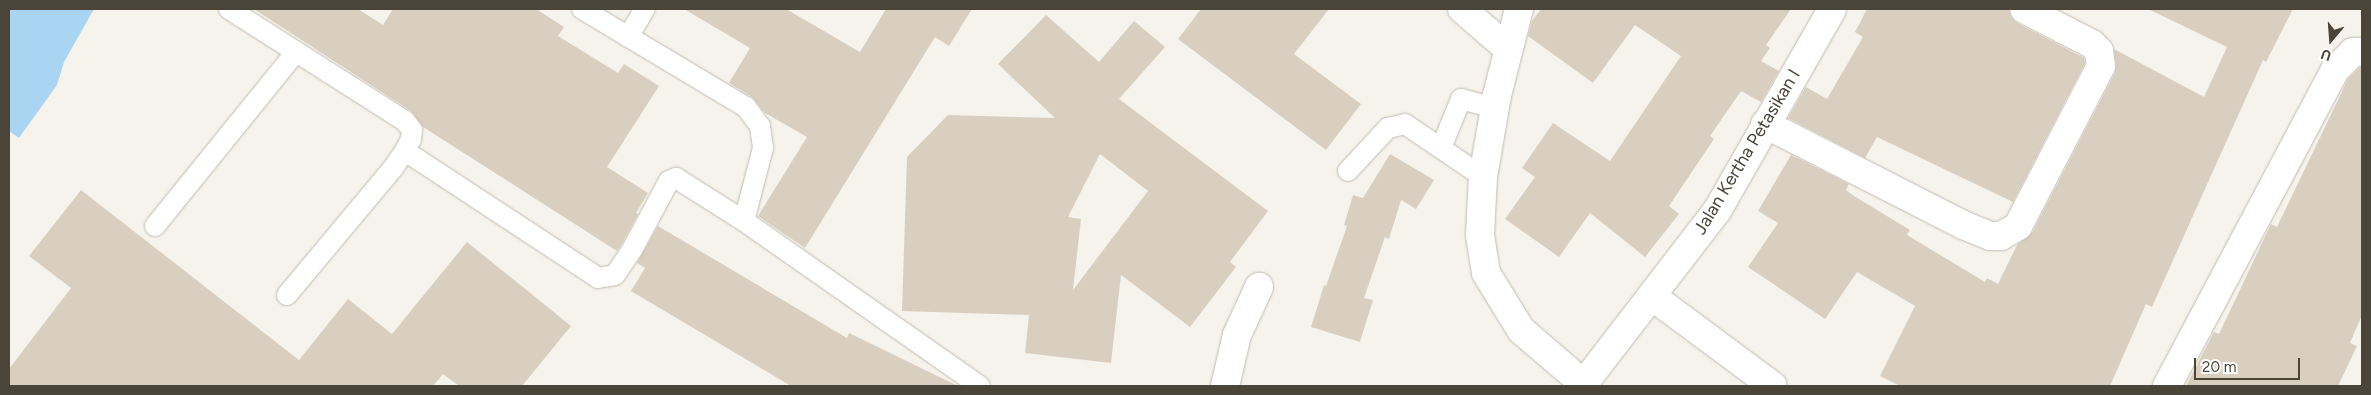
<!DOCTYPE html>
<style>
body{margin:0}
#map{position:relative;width:2371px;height:395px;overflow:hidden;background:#f6f3ec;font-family:Figtree,sans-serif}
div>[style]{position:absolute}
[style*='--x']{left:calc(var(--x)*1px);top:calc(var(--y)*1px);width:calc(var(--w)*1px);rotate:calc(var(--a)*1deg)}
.water>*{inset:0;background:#a9d4f2}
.building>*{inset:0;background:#d8cfc1}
.roads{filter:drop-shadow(0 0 1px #c2bbae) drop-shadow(0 0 1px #c2bbae)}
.service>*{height:20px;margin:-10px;padding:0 10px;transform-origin:10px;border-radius:10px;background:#fff}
.minor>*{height:28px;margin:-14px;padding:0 14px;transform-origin:14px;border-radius:14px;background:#fff}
span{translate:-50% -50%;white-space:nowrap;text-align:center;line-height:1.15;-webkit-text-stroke:5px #fff;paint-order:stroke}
.street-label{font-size:18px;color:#4b4439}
.frame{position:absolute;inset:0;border:10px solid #4b4439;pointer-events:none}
.north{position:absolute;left:2306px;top:15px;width:50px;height:50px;-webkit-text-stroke:4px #fff;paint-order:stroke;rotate:198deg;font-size:14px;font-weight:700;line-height:20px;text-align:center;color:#4b4439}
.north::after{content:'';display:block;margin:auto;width:18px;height:22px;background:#4b4439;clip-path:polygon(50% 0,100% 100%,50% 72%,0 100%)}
.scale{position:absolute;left:2194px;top:358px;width:106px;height:22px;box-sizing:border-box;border:2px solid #4b4439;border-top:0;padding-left:6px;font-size:15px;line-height:18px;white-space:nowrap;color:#4b4439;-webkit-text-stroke:4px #fff;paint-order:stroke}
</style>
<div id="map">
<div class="water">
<div style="clip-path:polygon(9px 9px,94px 9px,64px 62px,57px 85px,19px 138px,9px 131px)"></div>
</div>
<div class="building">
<div style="clip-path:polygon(254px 9px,358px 9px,383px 25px,393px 9px,536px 9px,564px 27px,558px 36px,618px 73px,624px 64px,659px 86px,607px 167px,648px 193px,636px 213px,638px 214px,623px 242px,617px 251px,423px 127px,411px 111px)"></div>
<div style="clip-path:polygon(684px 9px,786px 9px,860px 52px,886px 9px,972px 9px,949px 46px,935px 37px,805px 248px,758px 216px,807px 137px,765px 113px,752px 97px,729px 83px,750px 48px)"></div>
<div style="clip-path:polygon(1201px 9px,1329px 9px,1294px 54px,1361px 104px,1326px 150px,1178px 39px)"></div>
<div style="clip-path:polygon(1541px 9px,1791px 9px,1766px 45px,1770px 48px,1761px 61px,1779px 71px,1761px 102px,1741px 91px,1710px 136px,1714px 139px,1669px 206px,1679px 214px,1645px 257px,1590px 213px,1559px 257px,1505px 219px,1535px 177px,1522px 168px,1553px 123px,1610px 161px,1681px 56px,1635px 25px,1593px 83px,1528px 36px,1532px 21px)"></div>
<div style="clip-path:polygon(1867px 9px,2009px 9px,2011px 17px,2017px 23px,2084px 58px,2085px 63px,2013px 202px,1877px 137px,1865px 158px,1788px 118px,1806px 87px,1827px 99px,1863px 37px,1855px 32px)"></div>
<div style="clip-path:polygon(2148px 9px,2293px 9px,2266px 62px,2263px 60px,2152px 307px,2146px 304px,2110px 386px,1900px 386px,1880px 376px,1915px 306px,1857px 272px,1825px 319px,1748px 267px,1778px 223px,1758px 211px,1791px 155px,1849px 184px,1846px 190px,1854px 196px,1910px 230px,1907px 235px,1985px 282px,1987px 278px,1998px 284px,2017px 245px,2032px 233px,2115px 73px,2116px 64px,2114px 49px,2204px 97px,2227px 47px)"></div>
<div style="clip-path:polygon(evenodd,1046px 15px,1099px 62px,1134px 21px,1165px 47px,1119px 99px,1268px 211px,1230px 262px,1236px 267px,1190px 327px,1121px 275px,1111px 363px,1025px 353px,1029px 315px,902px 311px,907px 157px,948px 115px,1055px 118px,998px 64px,1046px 15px,1100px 154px,1148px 191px,1073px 290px,1081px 219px,1068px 217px,1100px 154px)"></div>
<div style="clip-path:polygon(2359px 68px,2362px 68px,2362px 315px,2350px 343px,2357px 346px,2338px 386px,2186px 386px,2214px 332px,2219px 334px,2271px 224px,2277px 227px,2348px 79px)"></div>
<div style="clip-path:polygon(1390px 154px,1434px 180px,1416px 209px,1401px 200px,1389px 239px,1385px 237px,1364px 298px,1373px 300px,1360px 342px,1311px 327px,1324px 285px,1326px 286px,1347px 226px,1344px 225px,1353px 195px,1363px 198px)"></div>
<div style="clip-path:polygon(81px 190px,299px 360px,348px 299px,392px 334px,467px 242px,571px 326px,522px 386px,459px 386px,443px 374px,433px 386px,9px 386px,9px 369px,71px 288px,29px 256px)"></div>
<div style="clip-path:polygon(658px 226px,847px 338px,849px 333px,958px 386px,791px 386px,631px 291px,645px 268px,637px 263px)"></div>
</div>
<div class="roads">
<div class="service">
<div style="--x:229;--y:9;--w:209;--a:32.5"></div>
<div style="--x:405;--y:121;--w:11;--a:52"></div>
<div style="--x:412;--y:130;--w:9;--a:96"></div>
<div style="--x:411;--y:139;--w:13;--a:117"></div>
<div style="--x:405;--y:151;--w:19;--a:125"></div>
<div style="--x:394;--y:167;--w:167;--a:129.9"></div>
<div style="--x:582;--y:9;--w:191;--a:30.9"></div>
<div style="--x:746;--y:107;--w:24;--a:54"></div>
<div style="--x:760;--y:126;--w:22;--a:82"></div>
<div style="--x:763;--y:148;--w:75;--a:104.6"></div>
<div style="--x:628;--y:37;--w:33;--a:-59"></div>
<div style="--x:1441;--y:148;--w:53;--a:-67.8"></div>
<div style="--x:1461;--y:99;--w:35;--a:15"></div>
<div style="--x:405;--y:151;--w:231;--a:33.3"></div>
<div style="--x:598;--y:278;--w:17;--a:-10"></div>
<div style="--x:615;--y:275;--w:32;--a:-56"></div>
<div style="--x:633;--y:248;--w:76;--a:-61.8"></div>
<div style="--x:669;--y:181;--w:8;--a:-23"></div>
<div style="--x:676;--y:178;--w:80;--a:32.3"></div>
<div style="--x:744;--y:221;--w:288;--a:35"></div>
<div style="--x:1348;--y:171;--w:59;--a:-47.1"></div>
<div style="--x:1388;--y:128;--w:17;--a:-13"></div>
<div style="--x:1405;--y:124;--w:94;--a:34.2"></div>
<div style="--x:155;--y:226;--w:223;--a:-51"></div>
</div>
<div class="minor">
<div style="--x:1462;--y:9;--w:60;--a:40.9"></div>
<div style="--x:1519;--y:9;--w:89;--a:104.3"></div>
<div style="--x:1497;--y:95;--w:83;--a:99.7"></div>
<div style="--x:1483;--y:177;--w:58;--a:93"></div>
<div style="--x:1480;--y:235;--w:38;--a:81"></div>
<div style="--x:1486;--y:273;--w:67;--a:58.4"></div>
<div style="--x:1521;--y:330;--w:83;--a:40.6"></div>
<div style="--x:1765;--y:124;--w:222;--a:27"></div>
<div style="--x:1963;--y:225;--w:29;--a:22"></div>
<div style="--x:1990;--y:236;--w:11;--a:0"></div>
<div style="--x:2001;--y:236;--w:20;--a:-30"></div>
<div style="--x:2018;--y:226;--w:180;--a:-62.6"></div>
<div style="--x:2101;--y:66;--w:15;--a:-98"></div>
<div style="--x:2099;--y:51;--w:10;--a:-135"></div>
<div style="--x:2092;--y:44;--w:76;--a:-152.8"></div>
<div style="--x:1653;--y:297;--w:149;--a:36.6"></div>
<div style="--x:1225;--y:386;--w:52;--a:-76.8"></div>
<div style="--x:1237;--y:335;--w:53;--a:-65.4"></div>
<div style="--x:1582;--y:386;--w:221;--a:-52.4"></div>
<div style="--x:1717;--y:211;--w:232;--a:-60.3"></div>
<div style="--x:2167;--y:386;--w:358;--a:-62"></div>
<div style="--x:2335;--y:70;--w:25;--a:-45"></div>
<div style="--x:2353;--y:52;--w:9;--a:0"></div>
</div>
</div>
<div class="street-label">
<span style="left:1747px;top:152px;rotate:-59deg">Jalan Kertha Petasikan I</span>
</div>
<div class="frame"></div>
<div class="north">U</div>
<div class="scale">20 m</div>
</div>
